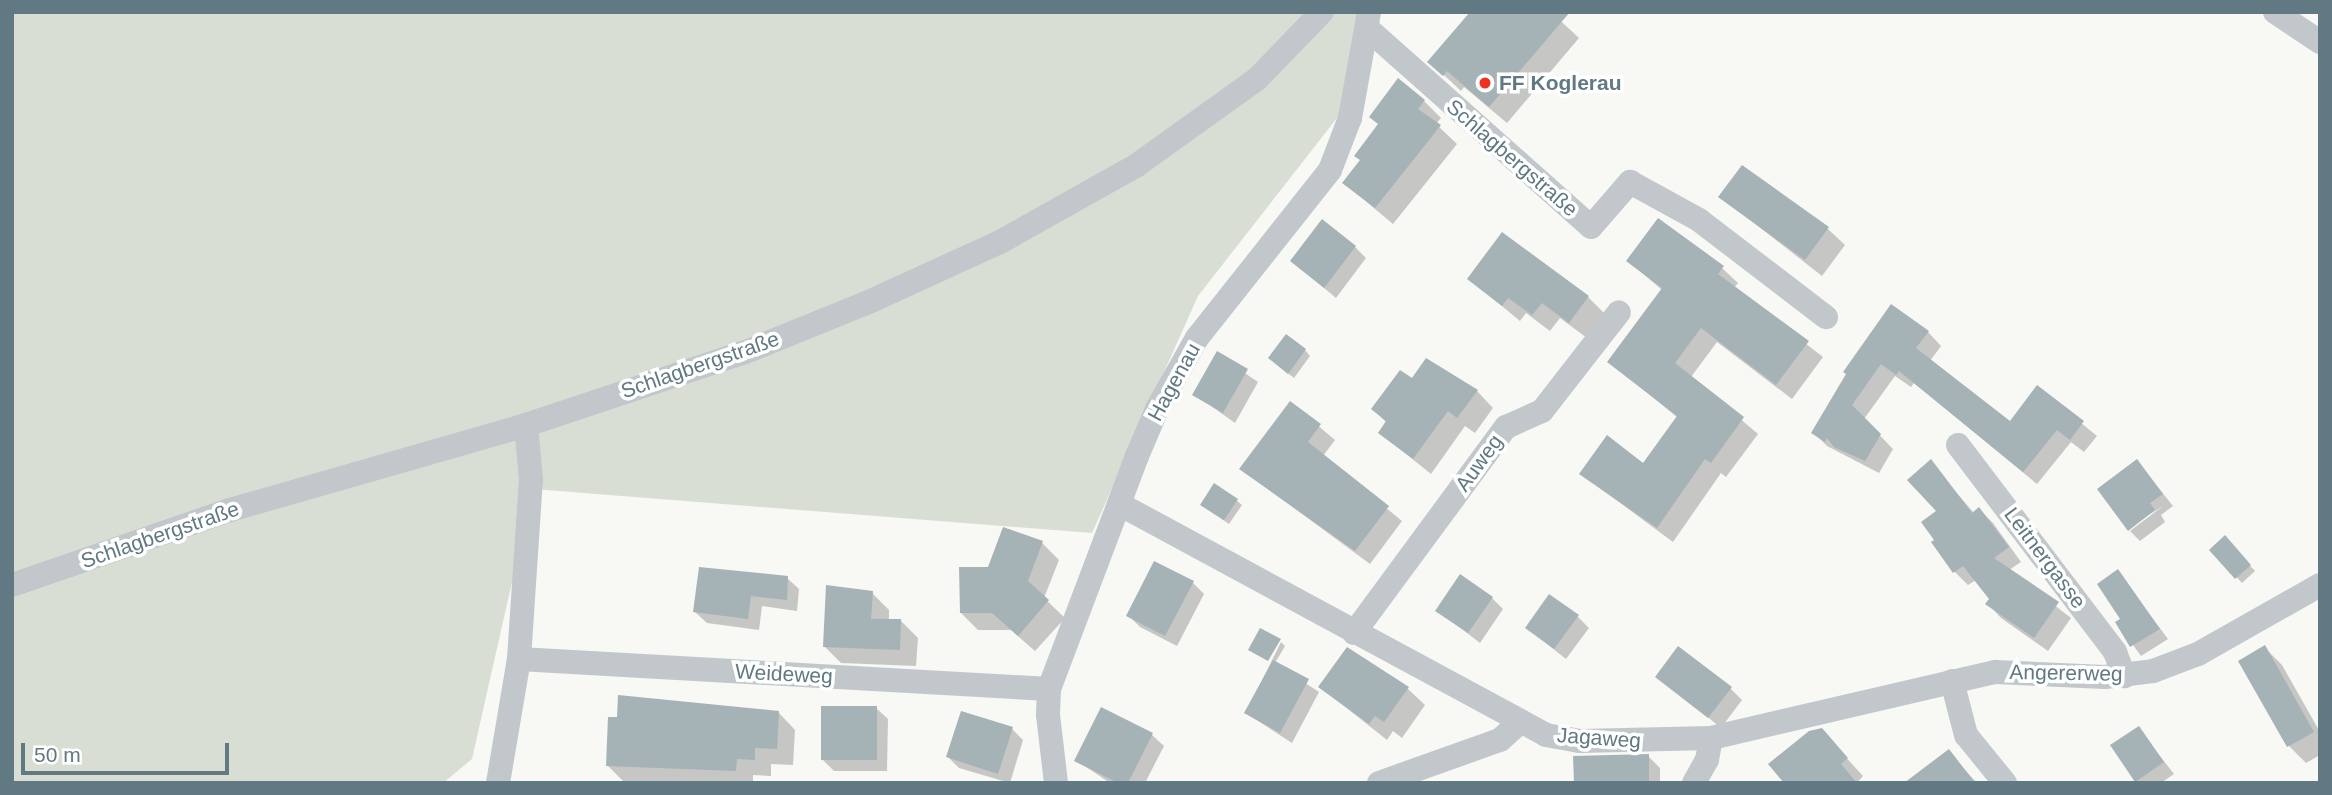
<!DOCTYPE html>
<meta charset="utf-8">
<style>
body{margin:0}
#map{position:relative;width:2332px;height:795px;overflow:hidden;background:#f8f8f5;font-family:Helvetica,sans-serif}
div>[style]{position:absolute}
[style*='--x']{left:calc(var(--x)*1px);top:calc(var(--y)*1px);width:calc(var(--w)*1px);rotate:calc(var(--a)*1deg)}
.green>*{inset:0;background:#d9ded4}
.shadow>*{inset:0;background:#0003}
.building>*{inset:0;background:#a5b2b6}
.minor>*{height:24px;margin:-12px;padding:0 12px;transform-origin:12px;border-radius:12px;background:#c1c7ca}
.dots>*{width:19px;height:19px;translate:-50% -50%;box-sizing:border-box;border:4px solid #fff;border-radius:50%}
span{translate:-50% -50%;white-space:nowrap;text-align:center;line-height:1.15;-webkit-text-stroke:7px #fff;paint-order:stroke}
.poi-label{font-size:21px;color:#617982;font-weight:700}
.left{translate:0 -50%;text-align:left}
.street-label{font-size:21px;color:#617982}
.frame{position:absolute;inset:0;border:14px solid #617982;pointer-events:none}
.scale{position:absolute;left:21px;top:743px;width:208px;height:32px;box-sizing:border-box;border:4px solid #617982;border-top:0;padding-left:9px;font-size:21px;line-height:24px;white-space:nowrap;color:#617982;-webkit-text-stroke:5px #fff;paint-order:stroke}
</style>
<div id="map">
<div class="green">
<div style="clip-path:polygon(12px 12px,1366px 12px,1344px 109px,1198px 296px,1092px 533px,533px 489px,472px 759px,443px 783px,12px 783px)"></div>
</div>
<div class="shadow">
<div style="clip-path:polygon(1551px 12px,1579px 38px,1507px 123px,1464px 87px,1461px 91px,1430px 62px)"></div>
<div style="clip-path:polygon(1424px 101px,1441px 118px,1436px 124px,1457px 144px,1393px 224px,1344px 183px)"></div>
<div style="clip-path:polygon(1721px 197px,1828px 229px,1845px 245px,1822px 276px)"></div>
<div style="clip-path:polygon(1355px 247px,1366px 258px,1336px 298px,1292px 261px)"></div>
<div style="clip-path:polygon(1628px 261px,1722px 268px,1738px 283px,1734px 288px,1823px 357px,1792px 399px,1717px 342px,1691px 377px,1758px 434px,1726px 477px,1721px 473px,1673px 542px,1581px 474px,1644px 465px,1678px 418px,1610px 362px,1662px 290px)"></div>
<div style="clip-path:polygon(1469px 279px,1588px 297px,1605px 314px,1587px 338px,1560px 318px,1550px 331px,1526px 313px,1520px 321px)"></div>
<div style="clip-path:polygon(1928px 332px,1941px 346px,1930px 361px,2010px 424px,2037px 387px,2097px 436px,2084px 452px,2071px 442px,2037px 484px,1914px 383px,1911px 387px,1895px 376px,1864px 419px,1893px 449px,1879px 473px,1827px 446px,1813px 432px,1848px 375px)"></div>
<div style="clip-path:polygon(1305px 350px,1310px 356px,1294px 378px,1275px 363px)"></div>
<div style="clip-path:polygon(1217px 354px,1258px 382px,1235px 423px,1194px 394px)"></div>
<div style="clip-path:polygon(1412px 381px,1477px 391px,1493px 408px,1475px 433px,1465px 426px,1431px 474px,1380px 433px,1387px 423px,1373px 409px)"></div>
<div style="clip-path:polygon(1291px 403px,1335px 440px,1323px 456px,1402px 521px,1370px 564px,1241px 469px)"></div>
<div style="clip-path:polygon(2137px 461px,2173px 506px,2161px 515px,2165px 522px,2140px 541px,2130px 531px,2163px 506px,2128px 528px)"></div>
<div style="clip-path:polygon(1930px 462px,1974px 513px,1979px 509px,1993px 523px,2021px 562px,2009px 570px,2071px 618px,2048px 651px,2001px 618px,1988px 604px,1991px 599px,1976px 580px,1968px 585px,1954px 571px,1937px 540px,1938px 512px)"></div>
<div style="clip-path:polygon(1236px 500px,1242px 505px,1229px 524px,1208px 510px)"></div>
<div style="clip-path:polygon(2224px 538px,2255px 571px,2242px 583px,2211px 550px)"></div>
<div style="clip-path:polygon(1042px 543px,1059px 560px,1044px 598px,1065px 618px,1035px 651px,1011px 630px,978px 630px,961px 613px,989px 569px)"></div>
<div style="clip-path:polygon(2118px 572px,2168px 639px,2141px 656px,2117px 623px,2123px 619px)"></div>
<div style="clip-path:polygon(787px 578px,799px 589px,797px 611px,762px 606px,759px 630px,707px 623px,695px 612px)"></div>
<div style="clip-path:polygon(1192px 582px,1204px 594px,1177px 646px,1140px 627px,1128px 615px)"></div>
<div style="clip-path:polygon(872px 593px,889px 610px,889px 621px,901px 621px,918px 638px,916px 666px,841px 663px,824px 646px)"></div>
<div style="clip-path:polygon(1492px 598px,1503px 609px,1480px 643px,1437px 610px)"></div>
<div style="clip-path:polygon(1578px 617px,1589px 628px,1566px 659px,1527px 628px)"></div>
<div style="clip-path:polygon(1281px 642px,1285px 646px,1275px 663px,1319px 692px,1292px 743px,1246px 713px)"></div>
<div style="clip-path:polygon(2265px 648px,2282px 665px,2320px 732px,2320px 755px,2306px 763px,2289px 746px,2241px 661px)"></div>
<div style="clip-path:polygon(1347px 649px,1408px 689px,1425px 705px,1402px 738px,1393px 731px,1387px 740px,1320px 687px)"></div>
<div style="clip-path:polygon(1657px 676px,1730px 688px,1742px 700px,1721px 728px)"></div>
<div style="clip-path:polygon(876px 708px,888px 719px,887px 771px,834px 771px,823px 760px)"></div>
<div style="clip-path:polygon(1102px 710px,1152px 735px,1164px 746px,1145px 783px,1110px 783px,1076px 760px)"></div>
<div style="clip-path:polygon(779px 713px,795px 730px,793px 765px,771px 764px,771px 776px,753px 775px,753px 783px,625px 783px,608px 766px)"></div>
<div style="clip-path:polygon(2138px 728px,2174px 774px,2161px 783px,2137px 781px)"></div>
<div style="clip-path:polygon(1012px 729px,1023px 740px,1010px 783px,959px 768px,948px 757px)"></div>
<div style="clip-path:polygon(1821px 730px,1863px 776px,1857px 783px,1786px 783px)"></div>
<div style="clip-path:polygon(1948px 751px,1977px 783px,1907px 783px)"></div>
<div style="clip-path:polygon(1648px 756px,1660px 768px,1660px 783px,1576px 783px)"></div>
</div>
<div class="building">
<div style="clip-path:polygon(1470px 12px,1570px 12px,1489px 107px,1447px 71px,1443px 76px,1427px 62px)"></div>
<div style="clip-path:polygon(1398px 78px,1425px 100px,1418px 109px,1441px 125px,1375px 208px,1342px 183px,1360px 160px,1354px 156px,1378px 124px,1369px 117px)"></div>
<div style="clip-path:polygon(1742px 165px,1829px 227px,1805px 260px,1718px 197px)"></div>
<div style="clip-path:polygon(1658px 218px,1724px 266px,1718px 274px,1809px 341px,1776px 385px,1701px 328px,1675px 363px,1744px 417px,1711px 463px,1705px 459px,1657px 528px,1579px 474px,1607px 435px,1643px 463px,1677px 416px,1607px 362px,1662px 288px,1626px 261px)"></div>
<div style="clip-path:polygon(1322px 219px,1356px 246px,1324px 288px,1290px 261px)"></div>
<div style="clip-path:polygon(1502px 232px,1589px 296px,1569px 323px,1542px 303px,1532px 315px,1508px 298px,1502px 306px,1467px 279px)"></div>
<div style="clip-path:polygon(1891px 304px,1929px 331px,1916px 348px,2010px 421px,2037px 385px,2084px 421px,2070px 440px,2057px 430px,2023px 472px,1899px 371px,1896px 375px,1881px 364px,1852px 405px,1881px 434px,1865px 461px,1834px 447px,1827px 438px,1825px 442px,1811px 433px,1846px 374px,1843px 372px)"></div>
<div style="clip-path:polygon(1286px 334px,1306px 349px,1288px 374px,1268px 358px)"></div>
<div style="clip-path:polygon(1217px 351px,1248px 369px,1223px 413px,1192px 395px)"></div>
<div style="clip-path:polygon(1426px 358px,1478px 390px,1457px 418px,1448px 411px,1413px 459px,1378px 433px,1386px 421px,1371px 409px,1400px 370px,1412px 378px)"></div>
<div style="clip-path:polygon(1290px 401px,1321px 424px,1308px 442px,1389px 506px,1355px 551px,1239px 469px)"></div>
<div style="clip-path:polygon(1931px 459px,1972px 513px,1979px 507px,2009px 547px,1994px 558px,2059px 602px,2034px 638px,1985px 604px,1989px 599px,1963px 566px,1953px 573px,1931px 542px,1934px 540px,1921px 522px,1936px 511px,1907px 480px)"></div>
<div style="clip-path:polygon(2137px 459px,2163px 494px,2150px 503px,2155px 510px,2128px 531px,2097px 489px)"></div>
<div style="clip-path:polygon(1214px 483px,1238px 499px,1224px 520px,1200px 505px)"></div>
<div style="clip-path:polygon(1003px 527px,1043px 541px,1028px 581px,1049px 600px,1018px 636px,992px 613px,960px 613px,959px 567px,988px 567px)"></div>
<div style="clip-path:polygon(2225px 535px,2251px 565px,2235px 579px,2209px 550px)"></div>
<div style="clip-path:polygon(1154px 561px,1194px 581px,1165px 636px,1126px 616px)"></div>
<div style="clip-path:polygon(699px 567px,788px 576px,787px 600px,751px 596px,748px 619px,693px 612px)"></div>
<div style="clip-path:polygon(2118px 569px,2160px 629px,2130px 647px,2115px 622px,2120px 619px,2097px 584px)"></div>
<div style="clip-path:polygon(1460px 574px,1493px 597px,1468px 633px,1435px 611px)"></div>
<div style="clip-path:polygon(826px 585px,873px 591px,871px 619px,901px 619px,900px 650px,823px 647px)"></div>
<div style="clip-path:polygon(1549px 594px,1579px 615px,1554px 649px,1525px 628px)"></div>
<div style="clip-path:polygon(1260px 628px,1281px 639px,1268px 661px,1248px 650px)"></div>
<div style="clip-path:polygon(2265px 645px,2314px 732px,2287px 747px,2238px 661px)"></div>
<div style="clip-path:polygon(1678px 646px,1732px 687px,1708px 718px,1655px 677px)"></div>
<div style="clip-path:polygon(1347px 647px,1409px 687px,1384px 722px,1375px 716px,1369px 724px,1318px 687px)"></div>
<div style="clip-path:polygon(1273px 660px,1309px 679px,1280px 733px,1244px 713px)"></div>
<div style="clip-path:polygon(618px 695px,779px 711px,777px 749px,755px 748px,755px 760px,737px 759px,736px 771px,606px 766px,608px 717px,617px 717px)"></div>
<div style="clip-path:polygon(821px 706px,877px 706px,877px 760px,821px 760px)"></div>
<div style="clip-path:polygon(1101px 707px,1153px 733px,1128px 783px,1118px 783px,1074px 761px)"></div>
<div style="clip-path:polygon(961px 711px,1013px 727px,998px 774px,946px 757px)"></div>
<div style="clip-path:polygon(2139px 726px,2164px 762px,2135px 782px,2110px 745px)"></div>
<div style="clip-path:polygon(1822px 728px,1848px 758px,1841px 764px,1857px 783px,1784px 783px,1768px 764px,1809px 731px)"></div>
<div style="clip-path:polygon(1949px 749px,1975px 783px,1904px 783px)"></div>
<div style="clip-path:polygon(1649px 754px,1649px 783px,1574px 783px,1573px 756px)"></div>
</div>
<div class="minor">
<div style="--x:2275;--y:12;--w:54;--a:33.7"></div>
<div style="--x:1368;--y:29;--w:298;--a:41.6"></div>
<div style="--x:1591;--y:227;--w:60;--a:-49.1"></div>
<div style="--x:1630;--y:182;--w:79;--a:28.8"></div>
<div style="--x:1699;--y:220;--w:160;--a:37.4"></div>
<div style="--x:1958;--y:445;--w:260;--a:52.8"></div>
<div style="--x:2115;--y:652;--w:26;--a:69"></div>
<div style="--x:1121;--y:505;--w:483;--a:28.4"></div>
<div style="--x:1546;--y:735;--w:35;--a:10"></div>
<div style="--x:1580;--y:741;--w:131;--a:-1.3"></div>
<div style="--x:1711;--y:738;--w:292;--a:-13.1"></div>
<div style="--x:1995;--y:672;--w:110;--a:2.6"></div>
<div style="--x:2105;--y:677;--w:48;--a:-7.1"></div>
<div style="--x:2153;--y:671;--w:48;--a:-20.7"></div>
<div style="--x:2198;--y:654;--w:140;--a:-29.5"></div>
<div style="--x:12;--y:585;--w:231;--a:-19"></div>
<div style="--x:230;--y:510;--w:308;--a:-16"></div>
<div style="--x:526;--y:425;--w:229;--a:-18.4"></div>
<div style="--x:743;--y:353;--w:138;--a:-22.1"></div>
<div style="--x:871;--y:301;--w:142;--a:-24.6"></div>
<div style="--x:1000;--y:242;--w:157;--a:-29.3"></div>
<div style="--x:1137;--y:165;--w:148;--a:-35.6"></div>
<div style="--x:1257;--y:79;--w:93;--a:-45.9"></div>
<div style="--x:1354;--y:633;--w:256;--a:-53.6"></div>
<div style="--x:1506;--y:427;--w:39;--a:-24"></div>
<div style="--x:1542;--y:411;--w:125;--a:-52.1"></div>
<div style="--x:519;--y:659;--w:531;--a:3.24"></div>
<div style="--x:1952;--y:681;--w:56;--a:75.5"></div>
<div style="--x:1966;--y:735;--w:62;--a:50.9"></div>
<div style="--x:498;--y:783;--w:126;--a:-80.4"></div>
<div style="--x:519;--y:659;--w:179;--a:-86.2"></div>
<div style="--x:531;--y:480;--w:55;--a:-95.2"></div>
<div style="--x:1056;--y:783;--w:68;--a:-96.7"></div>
<div style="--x:1048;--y:715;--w:26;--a:-88"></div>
<div style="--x:1049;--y:689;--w:249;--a:-69.3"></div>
<div style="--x:1137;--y:456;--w:51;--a:-66.9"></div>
<div style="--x:1157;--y:409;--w:81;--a:-60.6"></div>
<div style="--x:1197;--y:338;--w:214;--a:-51.6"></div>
<div style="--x:1330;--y:170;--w:56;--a:-69"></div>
<div style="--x:1350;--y:118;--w:108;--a:-79.8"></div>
<div style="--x:1379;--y:783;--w:128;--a:-19.6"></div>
<div style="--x:1500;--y:740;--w:28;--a:-42"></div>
<div style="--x:1694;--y:783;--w:26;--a:-61"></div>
<div style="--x:1707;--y:760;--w:22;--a:-80"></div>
</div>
<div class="dots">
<div style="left:1485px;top:83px;background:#ee3220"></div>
</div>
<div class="poi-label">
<span class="left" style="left:1499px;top:83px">FF Koglerau</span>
</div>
<div class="street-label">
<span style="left:1512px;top:158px;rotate:41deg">Schlagbergstraße</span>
<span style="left:700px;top:365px;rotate:-19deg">Schlagbergstraße</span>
<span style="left:1174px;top:382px;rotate:-61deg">Hagenau</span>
<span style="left:1479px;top:463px;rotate:-54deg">Auweg</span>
<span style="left:160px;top:535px;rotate:-19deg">Schlagbergstraße</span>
<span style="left:2045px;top:558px;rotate:53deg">Leitnergasse</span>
<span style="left:2066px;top:673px;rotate:1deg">Angererweg</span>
<span style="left:784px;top:674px;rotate:3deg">Weideweg</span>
<span style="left:1599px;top:738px;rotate:4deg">Jagaweg</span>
</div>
<div class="frame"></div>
<div class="scale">50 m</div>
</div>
